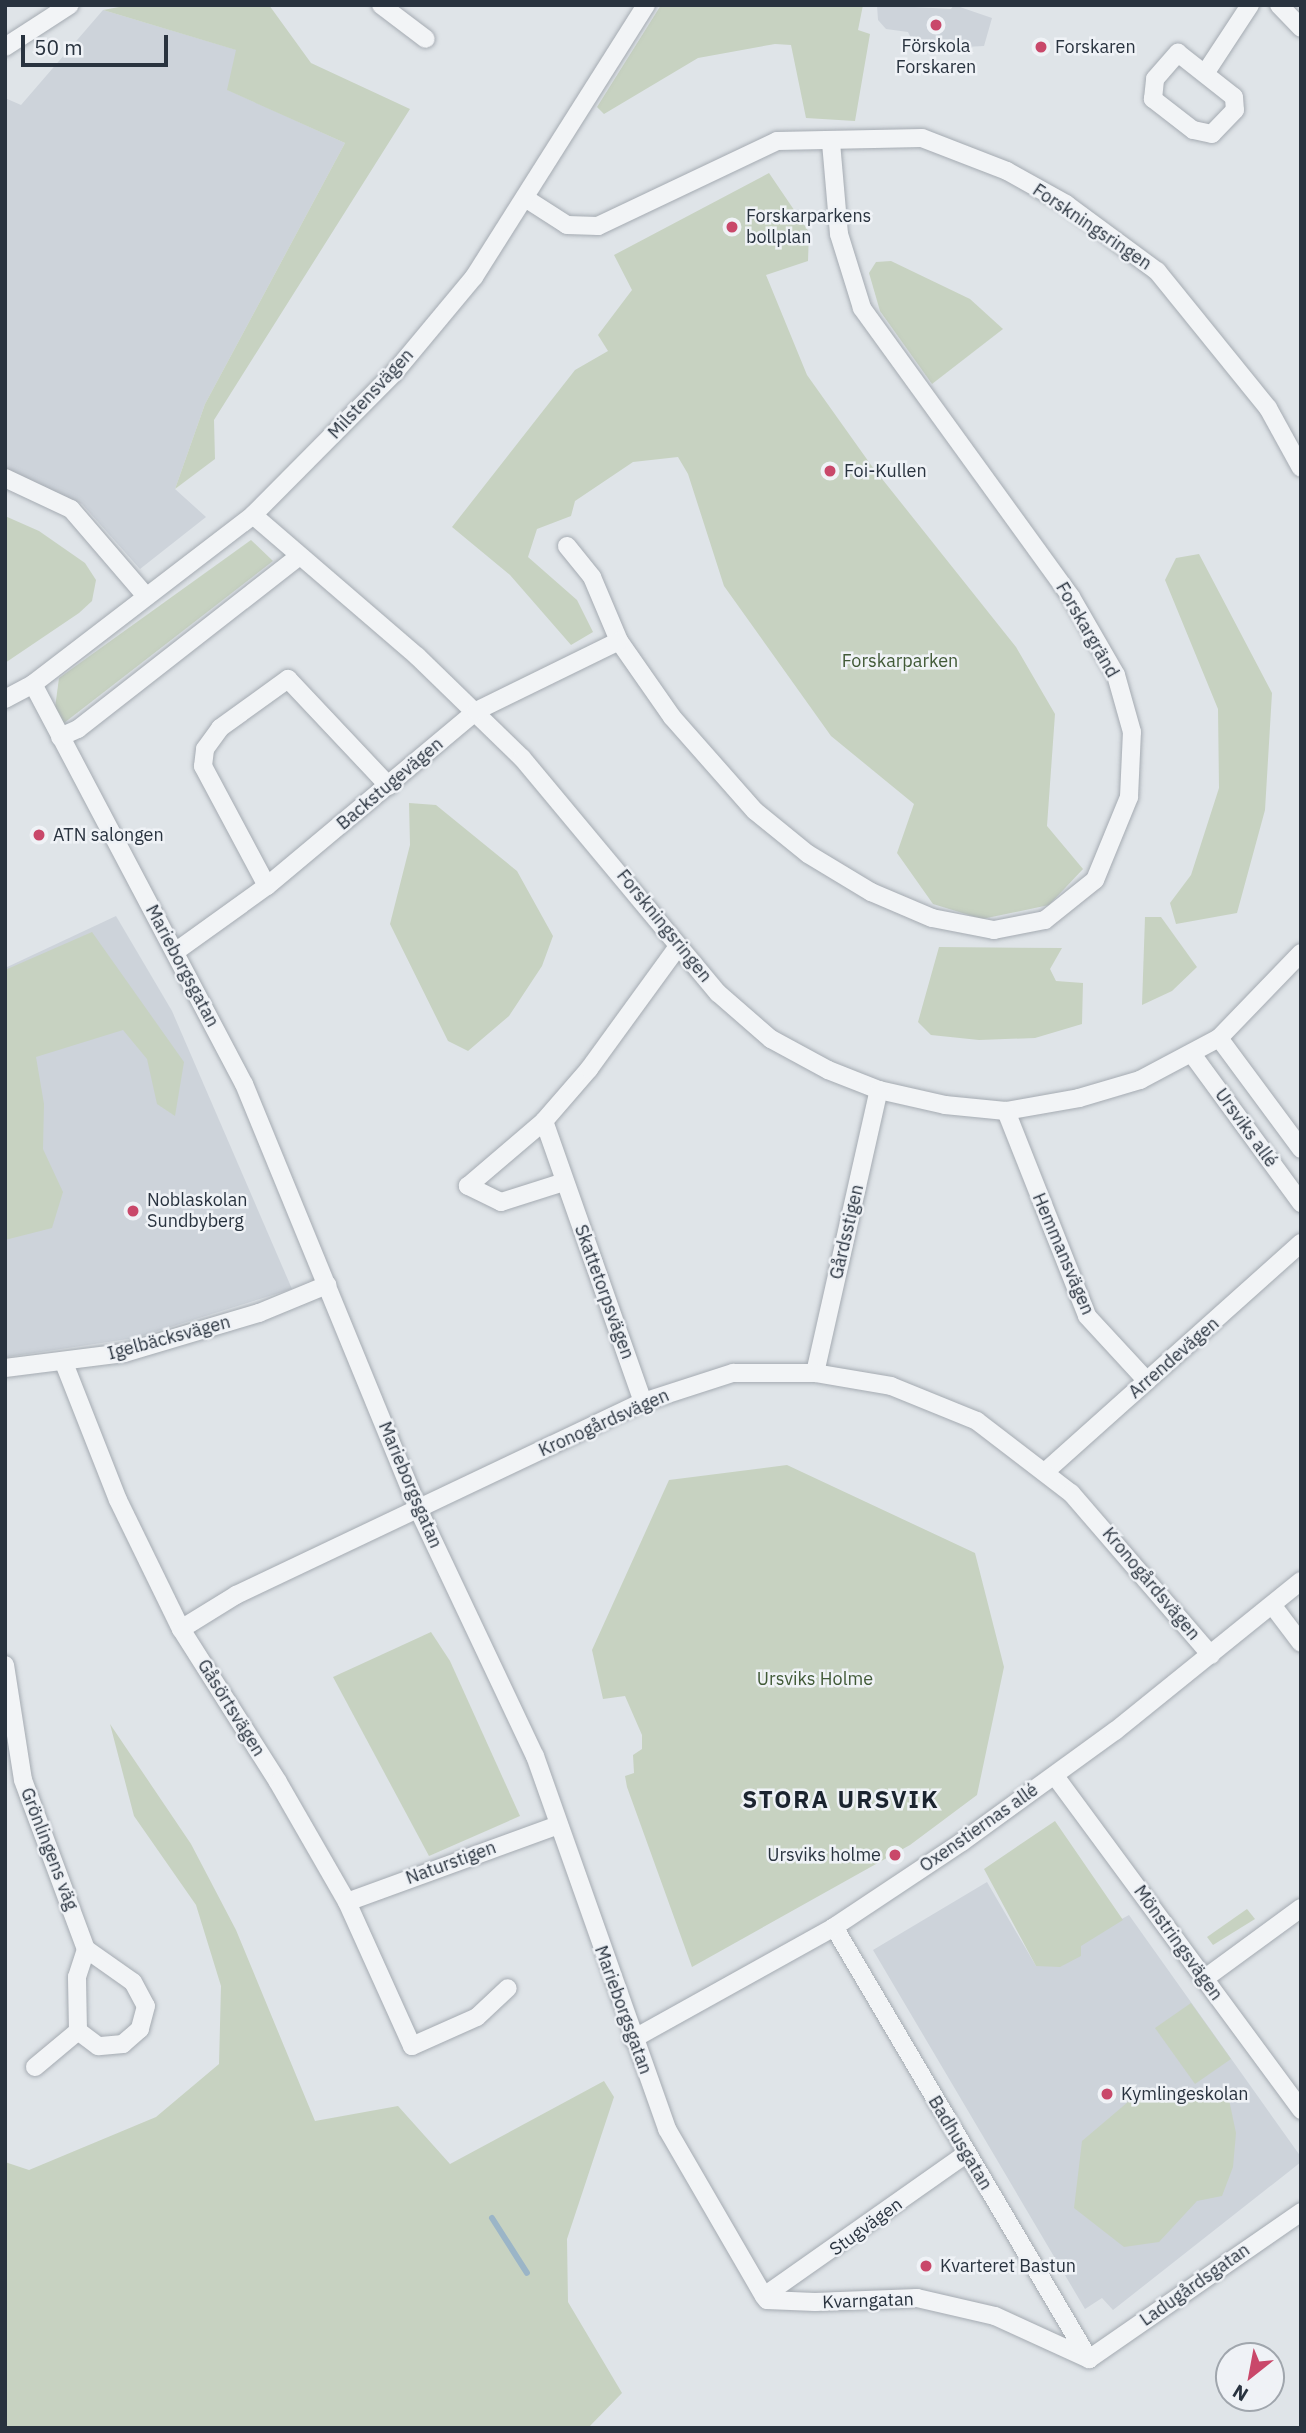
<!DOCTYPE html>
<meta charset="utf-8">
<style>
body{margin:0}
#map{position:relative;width:1306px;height:2433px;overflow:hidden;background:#dfe4e8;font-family:"IBM Plex Sans",sans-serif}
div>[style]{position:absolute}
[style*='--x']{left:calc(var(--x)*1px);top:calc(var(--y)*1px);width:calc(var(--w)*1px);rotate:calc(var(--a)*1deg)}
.built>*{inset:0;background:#cdd3da}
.green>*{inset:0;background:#c7d2c1}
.stream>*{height:6px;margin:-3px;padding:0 3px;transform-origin:3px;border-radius:3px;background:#9bb5c7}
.roads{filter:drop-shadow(0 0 2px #a5abb2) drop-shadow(0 0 2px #a5abb2)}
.street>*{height:18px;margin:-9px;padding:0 9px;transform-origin:9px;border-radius:9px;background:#f2f4f6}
.dots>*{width:19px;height:19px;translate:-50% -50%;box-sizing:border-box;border:4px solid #eff2f6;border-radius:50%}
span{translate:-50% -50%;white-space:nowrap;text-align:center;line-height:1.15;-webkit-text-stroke:5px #eff2f6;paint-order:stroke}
.poi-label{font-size:18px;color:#29333f}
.left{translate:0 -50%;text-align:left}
.right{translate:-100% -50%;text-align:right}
.street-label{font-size:18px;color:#29333f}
.park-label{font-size:18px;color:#415a37}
.district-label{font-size:24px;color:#1b242f;font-weight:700;letter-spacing:2px}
.frame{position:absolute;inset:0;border:7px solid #29333f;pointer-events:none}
.north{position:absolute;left:1215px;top:2342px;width:70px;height:70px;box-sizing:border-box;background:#eff2f6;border:2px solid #a0a6ad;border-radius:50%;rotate:211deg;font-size:19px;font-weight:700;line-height:28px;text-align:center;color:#29333f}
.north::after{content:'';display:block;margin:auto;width:24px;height:32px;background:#c9486a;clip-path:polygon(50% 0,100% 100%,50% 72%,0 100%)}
.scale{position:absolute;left:21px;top:35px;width:147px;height:32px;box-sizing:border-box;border:4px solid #29333f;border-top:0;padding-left:9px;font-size:21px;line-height:24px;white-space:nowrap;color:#29333f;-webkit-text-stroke:5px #eff2f6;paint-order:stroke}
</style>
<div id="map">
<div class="built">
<div style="clip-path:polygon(877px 5px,951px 9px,954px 5px,992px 18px,984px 46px,945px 48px,914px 44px,908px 32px,886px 29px,878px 20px)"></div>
<div style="clip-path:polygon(103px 10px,237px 50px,228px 90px,345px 143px,205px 404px,175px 489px,206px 517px,140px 569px,82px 504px,5px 470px,5px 98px,21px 105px)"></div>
<div style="clip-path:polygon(116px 916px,172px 1011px,292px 1289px,135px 1338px,7px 1357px,5px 968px)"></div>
<div style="clip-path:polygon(987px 1882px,1036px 1966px,1129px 1915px,1301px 2157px,1301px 2162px,1113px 2310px,1102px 2298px,1085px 2309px,873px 1950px)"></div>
</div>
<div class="green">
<div style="clip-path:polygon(130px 5px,269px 5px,311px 63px,410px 109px,214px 420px,215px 459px,175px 489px,205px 404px,345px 143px,227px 90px,236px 50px,103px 10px)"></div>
<div style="clip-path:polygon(661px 5px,863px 5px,858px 30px,870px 34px,855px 121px,806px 118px,791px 45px,775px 44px,698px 58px,604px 114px,597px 107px)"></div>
<div style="clip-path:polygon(769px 173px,809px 232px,808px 261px,766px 275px,807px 375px,871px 465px,1016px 647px,1055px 714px,1047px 826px,1083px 869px,1049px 905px,982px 919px,933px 904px,897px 853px,914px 804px,831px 736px,724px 586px,688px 474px,678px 457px,633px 462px,575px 501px,571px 516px,537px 529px,528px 557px,577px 600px,593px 632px,571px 645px,510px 575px,452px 527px,575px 370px,608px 351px,598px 335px,632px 290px,614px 255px)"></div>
<div style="clip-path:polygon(891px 261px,970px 299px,1003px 329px,932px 384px,880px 311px,869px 273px,876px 262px)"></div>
<div style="clip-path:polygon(5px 516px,39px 531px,85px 563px,96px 580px,92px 601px,79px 613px,5px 663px)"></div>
<div style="clip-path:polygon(251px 540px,273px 561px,64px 723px,61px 720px,55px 708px,59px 678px)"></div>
<div style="clip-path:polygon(1199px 554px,1272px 693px,1265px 810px,1237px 913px,1176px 924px,1170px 903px,1191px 875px,1219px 788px,1218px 709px,1165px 580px,1176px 558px)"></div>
<div style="clip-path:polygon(409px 803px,436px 805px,517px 871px,553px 936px,542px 966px,509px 1016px,468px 1051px,448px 1041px,390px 924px,410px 845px)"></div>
<div style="clip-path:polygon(1145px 917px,1161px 917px,1197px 967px,1172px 991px,1142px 1005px)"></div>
<div style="clip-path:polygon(92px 932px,184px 1062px,175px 1116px,157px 1104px,147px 1059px,123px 1030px,36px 1057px,44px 1104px,43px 1149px,63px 1192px,52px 1228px,5px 1240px,5px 970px)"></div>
<div style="clip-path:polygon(939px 947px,1062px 948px,1050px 969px,1056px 981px,1083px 983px,1082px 1024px,1035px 1038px,979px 1040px,931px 1035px,918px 1022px)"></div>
<div style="clip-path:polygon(787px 1465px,975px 1553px,1004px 1667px,977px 1795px,910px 1845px,692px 1967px,627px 1787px,625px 1776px,634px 1773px,633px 1755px,642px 1749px,642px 1735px,625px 1696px,603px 1699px,592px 1650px,669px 1480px)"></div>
<div style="clip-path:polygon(431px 1632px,450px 1661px,520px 1816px,429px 1856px,333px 1677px)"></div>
<div style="clip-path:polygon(110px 1724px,191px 1844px,236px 1930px,315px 2121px,398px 2106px,450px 2164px,604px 2081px,614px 2097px,567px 2239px,568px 2302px,622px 2393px,588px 2428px,5px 2428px,5px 2162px,29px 2170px,156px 2117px,219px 2064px,221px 1986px,196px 1905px,134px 1816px)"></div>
<div style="clip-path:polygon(1055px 1821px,1123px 1920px,1081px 1946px,1081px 1956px,1060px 1967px,1036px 1966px,984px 1869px)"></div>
<div style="clip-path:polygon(1247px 1909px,1255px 1919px,1213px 1945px,1207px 1937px)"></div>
<div style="clip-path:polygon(1191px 2003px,1231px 2059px,1195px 2084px,1155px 2028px)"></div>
<div style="clip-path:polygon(1227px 2090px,1236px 2133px,1233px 2167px,1222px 2196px,1197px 2201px,1159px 2242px,1124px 2247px,1074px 2208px,1082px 2141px,1135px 2096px)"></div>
</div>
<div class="stream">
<div style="--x:492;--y:2218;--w:65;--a:57.5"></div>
</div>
<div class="roads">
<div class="street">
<div style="--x:381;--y:5;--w:56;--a:37.1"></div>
<div style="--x:1279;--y:5;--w:32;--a:46"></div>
<div style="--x:5;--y:47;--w:77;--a:-32.9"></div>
<div style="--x:1178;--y:53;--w:71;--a:38.2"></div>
<div style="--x:1234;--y:97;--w:13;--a:86"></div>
<div style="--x:1235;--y:110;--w:33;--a:134"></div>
<div style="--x:1212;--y:134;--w:19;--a:-168"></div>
<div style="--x:1193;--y:130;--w:51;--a:-142.2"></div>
<div style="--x:1153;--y:99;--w:20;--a:-84"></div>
<div style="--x:1155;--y:79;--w:35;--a:-49"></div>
<div style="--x:1206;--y:72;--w:80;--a:-56.7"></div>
<div style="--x:525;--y:198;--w:50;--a:32.7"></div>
<div style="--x:567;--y:225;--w:31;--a:2"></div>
<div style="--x:598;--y:226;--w:198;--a:-25.4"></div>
<div style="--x:777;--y:141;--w:145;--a:-1.2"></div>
<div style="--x:922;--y:138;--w:91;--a:21.2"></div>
<div style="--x:1007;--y:171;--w:68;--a:29.2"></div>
<div style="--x:1066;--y:204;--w:113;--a:36.4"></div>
<div style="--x:1157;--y:271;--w:176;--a:51"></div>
<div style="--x:1268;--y:408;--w:68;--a:61.2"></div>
<div style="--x:5;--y:478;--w:73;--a:25.2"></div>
<div style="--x:71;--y:509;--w:113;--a:49.3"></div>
<div style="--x:253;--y:515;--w:216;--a:40.7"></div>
<div style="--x:417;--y:656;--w:146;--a:44.2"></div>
<div style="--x:522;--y:758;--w:306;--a:50.2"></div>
<div style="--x:718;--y:993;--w:70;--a:41"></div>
<div style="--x:771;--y:1039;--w:65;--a:28.5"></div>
<div style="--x:828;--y:1070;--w:55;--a:21.4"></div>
<div style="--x:879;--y:1090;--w:68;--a:12.8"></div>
<div style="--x:945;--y:1105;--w:61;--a:5.6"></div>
<div style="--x:1006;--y:1111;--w:74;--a:-10.1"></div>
<div style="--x:1079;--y:1098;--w:64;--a:-16.4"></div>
<div style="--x:1140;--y:1080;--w:89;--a:-28"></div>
<div style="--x:1219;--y:1038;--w:118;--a:-46"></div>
<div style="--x:567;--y:546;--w:40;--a:51"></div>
<div style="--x:592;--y:577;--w:69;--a:67.1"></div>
<div style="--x:619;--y:641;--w:93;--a:55.1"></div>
<div style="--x:672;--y:717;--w:125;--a:48.6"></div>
<div style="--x:755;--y:811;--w:68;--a:39.1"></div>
<div style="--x:808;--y:854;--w:74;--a:31.1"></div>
<div style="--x:871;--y:892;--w:66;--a:23.1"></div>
<div style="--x:932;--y:918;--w:63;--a:11"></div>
<div style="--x:994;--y:930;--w:52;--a:-11.1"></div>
<div style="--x:1045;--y:920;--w:64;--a:-38.7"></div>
<div style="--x:1095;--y:880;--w:90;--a:-67.7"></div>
<div style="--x:1129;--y:797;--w:65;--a:-87.4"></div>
<div style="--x:1132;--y:732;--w:59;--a:-105.7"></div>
<div style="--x:1116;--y:675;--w:90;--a:-120"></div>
<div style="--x:1071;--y:597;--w:357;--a:-125.9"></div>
<div style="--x:862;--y:308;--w:77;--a:-107.3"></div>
<div style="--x:839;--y:234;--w:92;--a:-95"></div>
<div style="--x:33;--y:684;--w:452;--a:62.2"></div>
<div style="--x:244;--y:1084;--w:461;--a:67.7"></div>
<div style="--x:419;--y:1511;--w:271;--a:64.7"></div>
<div style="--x:535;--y:1756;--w:396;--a:70.5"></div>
<div style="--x:667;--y:2129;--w:193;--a:59.9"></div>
<div style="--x:5;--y:699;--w:32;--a:-28"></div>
<div style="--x:33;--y:684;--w:277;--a:-37.5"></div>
<div style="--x:253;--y:515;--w:200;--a:-45.2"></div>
<div style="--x:394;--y:373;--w:125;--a:-50.2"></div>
<div style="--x:474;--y:277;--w:322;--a:-57.7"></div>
<div style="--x:60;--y:737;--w:20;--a:-24"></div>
<div style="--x:78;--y:729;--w:278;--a:-38"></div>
<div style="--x:267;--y:886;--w:136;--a:-118.1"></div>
<div style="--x:203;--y:766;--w:17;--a:-83"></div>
<div style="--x:205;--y:749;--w:26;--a:-54"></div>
<div style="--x:220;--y:728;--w:84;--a:-35.8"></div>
<div style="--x:288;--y:679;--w:147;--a:46.7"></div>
<div style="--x:175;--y:952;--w:113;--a:-35.7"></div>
<div style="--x:267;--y:886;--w:273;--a:-39.9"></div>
<div style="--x:476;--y:711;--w:159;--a:-26.1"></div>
<div style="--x:1219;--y:1038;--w:138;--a:53.5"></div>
<div style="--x:1192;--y:1054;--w:185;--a:53.8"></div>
<div style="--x:1006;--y:1111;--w:220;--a:68.4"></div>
<div style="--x:1087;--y:1316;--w:88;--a:47.3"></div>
<div style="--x:544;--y:1121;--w:298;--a:70.6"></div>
<div style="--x:564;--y:1182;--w:66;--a:162.4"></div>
<div style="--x:501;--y:1202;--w:37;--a:-154"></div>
<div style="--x:468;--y:1186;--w:100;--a:-40.5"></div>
<div style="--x:544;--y:1121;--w:69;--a:-49.1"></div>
<div style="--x:589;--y:1069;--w:150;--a:-54"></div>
<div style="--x:64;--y:1363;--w:147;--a:68.5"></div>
<div style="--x:118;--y:1500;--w:144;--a:64"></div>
<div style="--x:181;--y:1629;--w:181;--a:57.6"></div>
<div style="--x:278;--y:1782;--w:138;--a:60.1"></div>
<div style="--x:347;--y:1902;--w:158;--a:65.7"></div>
<div style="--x:412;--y:2046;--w:71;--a:-24"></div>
<div style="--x:477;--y:2017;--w:42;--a:-43.1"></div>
<div style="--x:5;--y:1368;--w:120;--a:-7.2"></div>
<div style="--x:124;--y:1353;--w:141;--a:-16.5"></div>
<div style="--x:259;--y:1313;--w:74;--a:-22.4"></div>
<div style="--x:815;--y:1373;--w:290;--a:-77.3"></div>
<div style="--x:1046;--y:1471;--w:342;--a:-41.8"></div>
<div style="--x:1273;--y:1606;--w:46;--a:52.9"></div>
<div style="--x:181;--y:1629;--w:65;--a:-31.7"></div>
<div style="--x:236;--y:1595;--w:450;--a:-25.4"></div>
<div style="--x:643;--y:1402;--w:95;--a:-17.9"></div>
<div style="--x:733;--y:1373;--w:82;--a:0"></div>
<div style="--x:815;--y:1373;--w:77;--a:9.7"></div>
<div style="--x:891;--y:1386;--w:93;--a:22.1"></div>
<div style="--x:977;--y:1421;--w:118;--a:37.5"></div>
<div style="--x:1071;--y:1493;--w:214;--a:49.2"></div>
<div style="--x:5;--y:1665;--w:116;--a:81.1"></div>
<div style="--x:23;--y:1780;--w:180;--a:69.6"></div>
<div style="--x:86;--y:1949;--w:57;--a:35.1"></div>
<div style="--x:133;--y:1982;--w:27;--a:62"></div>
<div style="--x:146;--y:2006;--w:24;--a:105"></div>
<div style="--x:140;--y:2029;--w:23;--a:139"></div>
<div style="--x:123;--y:2044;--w:25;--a:175"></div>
<div style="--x:98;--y:2046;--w:25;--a:-143"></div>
<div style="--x:78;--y:2031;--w:54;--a:-91.1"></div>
<div style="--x:77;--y:1977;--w:29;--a:-72"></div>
<div style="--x:1055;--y:1776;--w:415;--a:53.6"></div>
<div style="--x:347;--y:1902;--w:222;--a:-20"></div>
<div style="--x:834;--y:1927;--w:502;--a:59.45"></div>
<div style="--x:1204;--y:1979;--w:120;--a:-36.2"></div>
<div style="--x:633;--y:2039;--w:230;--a:-29.1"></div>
<div style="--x:834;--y:1927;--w:154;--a:-33.6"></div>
<div style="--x:962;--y:1842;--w:189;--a:-36"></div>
<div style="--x:1115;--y:1731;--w:239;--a:-38.9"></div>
<div style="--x:35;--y:2067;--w:56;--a:-39.9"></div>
<div style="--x:764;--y:2296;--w:5;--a:53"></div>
<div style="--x:767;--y:2300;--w:48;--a:2.4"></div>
<div style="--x:815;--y:2302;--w:102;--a:-2.2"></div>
<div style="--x:917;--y:2298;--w:80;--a:13"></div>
<div style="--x:995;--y:2316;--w:103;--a:24.6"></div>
<div style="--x:764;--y:2296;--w:247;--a:-35.1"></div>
<div style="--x:1089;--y:2359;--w:258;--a:-34.7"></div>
</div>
</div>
<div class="dots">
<div style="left:936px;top:25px;background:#c9486a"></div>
<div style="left:1041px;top:47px;background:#c9486a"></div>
<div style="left:732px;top:227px;background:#c9486a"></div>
<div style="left:830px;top:471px;background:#c9486a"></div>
<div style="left:39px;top:835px;background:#c9486a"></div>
<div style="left:133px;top:1211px;background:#c9486a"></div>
<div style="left:895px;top:1855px;background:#c9486a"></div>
<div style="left:1107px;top:2094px;background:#c9486a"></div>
<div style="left:926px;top:2266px;background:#c9486a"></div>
</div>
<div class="poi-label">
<span style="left:936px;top:57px">Förskola<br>Forskaren</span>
<span class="left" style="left:1055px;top:47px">Forskaren</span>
<span class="left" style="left:746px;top:227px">Forskarparkens<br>bollplan</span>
<span class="left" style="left:844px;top:471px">Foi-Kullen</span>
<span class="left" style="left:53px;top:835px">ATN salongen</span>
<span class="left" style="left:147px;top:1211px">Noblaskolan<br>Sundbyberg</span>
<span class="right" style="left:881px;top:1855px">Ursviks holme</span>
<span class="left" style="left:1121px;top:2094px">Kymlingeskolan</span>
<span class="left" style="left:940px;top:2266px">Kvarteret Bastun</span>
</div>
<div class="street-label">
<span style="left:1092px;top:227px;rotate:34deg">Forskningsringen</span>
<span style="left:371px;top:394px;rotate:-47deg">Milstensvägen</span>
<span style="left:1087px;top:630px;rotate:60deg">Forskargränd</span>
<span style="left:390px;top:784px;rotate:-40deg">Backstugevägen</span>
<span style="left:664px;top:926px;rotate:51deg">Forskningsringen</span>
<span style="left:182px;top:966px;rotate:62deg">Marieborgsgatan</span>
<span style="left:1246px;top:1128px;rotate:54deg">Ursviks allé</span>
<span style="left:847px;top:1232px;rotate:-77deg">Gårdsstigen</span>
<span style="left:1063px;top:1254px;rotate:67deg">Hemmansvägen</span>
<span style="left:604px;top:1292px;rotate:70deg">Skattetorpsvägen</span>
<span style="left:169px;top:1338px;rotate:-15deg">Igelbäcksvägen</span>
<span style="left:1174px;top:1358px;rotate:-41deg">Arrendevägen</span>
<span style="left:604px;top:1423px;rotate:-24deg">Kronogårdsvägen</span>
<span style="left:410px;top:1485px;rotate:67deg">Marieborgsgatan</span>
<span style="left:1151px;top:1584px;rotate:50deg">Kronogårdsvägen</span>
<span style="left:231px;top:1708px;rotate:58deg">Gåsörtsvägen</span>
<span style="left:979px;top:1828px;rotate:-35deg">Oxenstiernas allé</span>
<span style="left:49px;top:1849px;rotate:69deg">Grönlingens väg</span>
<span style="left:451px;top:1863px;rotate:-20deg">Naturstigen</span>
<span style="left:1178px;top:1943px;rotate:54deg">Mönstringsvägen</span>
<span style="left:623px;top:2010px;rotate:70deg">Marieborgsgatan</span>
<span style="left:960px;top:2143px;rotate:59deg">Badhusgatan</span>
<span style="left:866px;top:2227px;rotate:-36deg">Stugvägen</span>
<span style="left:1195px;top:2285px;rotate:-35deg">Ladugårdsgatan</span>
<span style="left:868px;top:2301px;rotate:-2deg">Kvarngatan</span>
</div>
<div class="park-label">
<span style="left:900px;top:661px">Forskarparken</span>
<span style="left:815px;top:1679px">Ursviks Holme</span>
</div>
<div class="district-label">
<span style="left:841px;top:1800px">STORA URSVIK</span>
</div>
<div class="frame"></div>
<div class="north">N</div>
<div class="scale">50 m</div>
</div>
